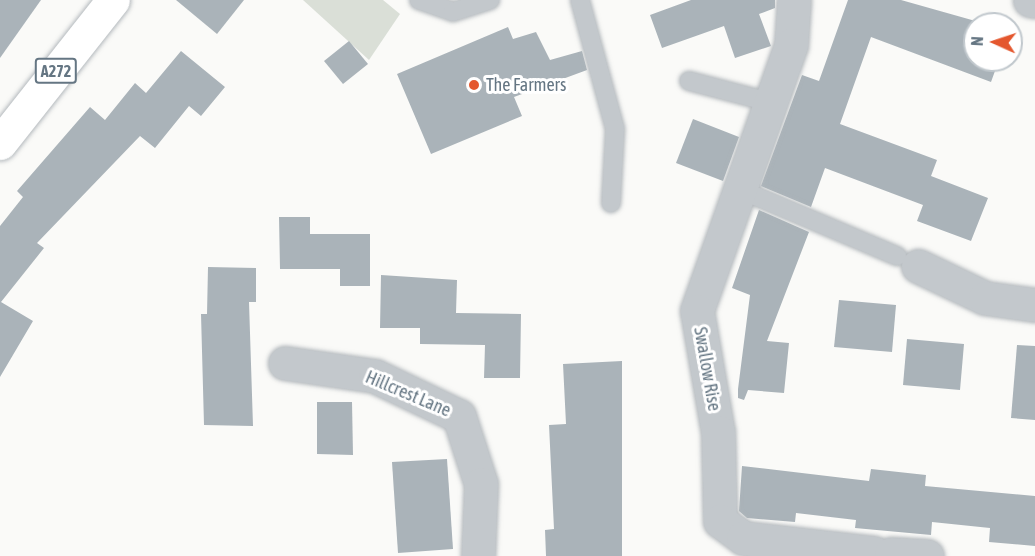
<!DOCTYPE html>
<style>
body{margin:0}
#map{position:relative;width:1035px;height:556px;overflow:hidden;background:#fafaf8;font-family:"Asap Condensed",sans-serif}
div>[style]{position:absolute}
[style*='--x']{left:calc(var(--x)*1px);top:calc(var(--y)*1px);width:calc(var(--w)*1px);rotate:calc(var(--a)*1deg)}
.green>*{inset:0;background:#dadfd7}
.building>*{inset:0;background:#aab3b9}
.roads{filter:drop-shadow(0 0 2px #b4b9bd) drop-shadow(0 0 2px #b4b9bd)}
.service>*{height:18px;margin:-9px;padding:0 9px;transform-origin:9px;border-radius:9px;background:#c3c8cc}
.minor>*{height:33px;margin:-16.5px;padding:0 16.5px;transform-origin:16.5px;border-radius:16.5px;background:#c3c8cc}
.trunk>*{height:33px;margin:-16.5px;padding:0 16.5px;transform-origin:16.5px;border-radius:16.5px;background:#fff}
.dots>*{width:16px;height:16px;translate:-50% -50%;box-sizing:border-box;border:3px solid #fff;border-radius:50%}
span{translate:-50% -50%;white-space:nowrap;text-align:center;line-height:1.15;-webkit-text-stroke:6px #fff;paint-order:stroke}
.shield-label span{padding:2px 4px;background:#fff;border:2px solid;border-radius:4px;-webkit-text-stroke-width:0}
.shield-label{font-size:16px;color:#657683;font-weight:700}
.poi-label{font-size:18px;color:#657683}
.left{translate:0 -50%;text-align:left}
.street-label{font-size:18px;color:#657683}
.north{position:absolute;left:963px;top:12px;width:60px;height:60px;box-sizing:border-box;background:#fff;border:2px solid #c1c8cd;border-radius:50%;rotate:273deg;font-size:16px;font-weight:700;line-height:24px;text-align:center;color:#657683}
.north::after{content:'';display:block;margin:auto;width:21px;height:27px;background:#e4572e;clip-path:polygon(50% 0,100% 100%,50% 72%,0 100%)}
</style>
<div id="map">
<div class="green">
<div style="clip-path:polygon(303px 0,383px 0,400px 14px,369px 60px)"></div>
</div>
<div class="building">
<div style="clip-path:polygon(0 0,41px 0,0 58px)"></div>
<div style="clip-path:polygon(176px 0,244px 0,217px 34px)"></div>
<div style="clip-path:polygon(691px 0,775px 0,775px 8px,759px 14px,771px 46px,735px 58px,724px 26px,662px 48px,650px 15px)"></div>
<div style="clip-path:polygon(848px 0,901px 0,986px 24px,975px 24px,975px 60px,999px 60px,991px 82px,871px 37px,840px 124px,937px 160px,931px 176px,988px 198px,971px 241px,917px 221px,923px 205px,825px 168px,811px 207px,761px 186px,802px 75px,819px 81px)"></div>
<div style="clip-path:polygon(508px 27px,513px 39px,536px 32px,550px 60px,582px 51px,587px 70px,514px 97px,522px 116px,431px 154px,397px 74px)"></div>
<div style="clip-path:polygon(349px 41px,368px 64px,343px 84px,324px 61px)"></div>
<div style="clip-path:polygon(181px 51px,225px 87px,201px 116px,189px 106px,155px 148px,140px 136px,37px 243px,44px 248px,1px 302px,33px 321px,0 377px,0 226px,23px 197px,17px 191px,90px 107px,105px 120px,135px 83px,146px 93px)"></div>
<div style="clip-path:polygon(693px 119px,739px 137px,723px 181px,676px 163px)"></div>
<div style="clip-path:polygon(759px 210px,809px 232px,767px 341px,789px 343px,784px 393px,748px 390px,744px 400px,738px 398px,738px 389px,750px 295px,732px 288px)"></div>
<div style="clip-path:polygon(279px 217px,310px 217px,310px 234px,370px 234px,370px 286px,340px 286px,340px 269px,280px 269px)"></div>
<div style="clip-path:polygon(208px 267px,256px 268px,256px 302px,249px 302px,253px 426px,204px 425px,201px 314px,207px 314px)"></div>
<div style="clip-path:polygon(381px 275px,457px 280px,456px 313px,521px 314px,520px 378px,484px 378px,485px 345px,420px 344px,420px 328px,380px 328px)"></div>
<div style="clip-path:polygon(839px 300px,896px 305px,892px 352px,834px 347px)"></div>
<div style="clip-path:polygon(907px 339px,964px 344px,960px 390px,903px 385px)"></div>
<div style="clip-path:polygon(1017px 345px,1035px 346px,1035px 420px,1011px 418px)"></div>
<div style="clip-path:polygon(622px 361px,622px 556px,546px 556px,545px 530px,554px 529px,549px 425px,566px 424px,563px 364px)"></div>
<div style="clip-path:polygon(317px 402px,352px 402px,353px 455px,317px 454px)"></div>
<div style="clip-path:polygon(447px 459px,453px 549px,398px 553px,392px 462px)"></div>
<div style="clip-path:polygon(742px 466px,869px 481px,871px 469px,926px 475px,925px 486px,1035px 496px,1035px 546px,989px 542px,990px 528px,932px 522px,931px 535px,855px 528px,856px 520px,796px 513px,795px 522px,747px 518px,739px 511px)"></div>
</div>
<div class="roads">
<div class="service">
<div style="--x:419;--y:0;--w:36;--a:19"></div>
<div style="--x:453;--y:12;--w:39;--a:-18"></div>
<div style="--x:580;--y:0;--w:134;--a:74.8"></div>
<div style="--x:615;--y:129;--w:74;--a:93.1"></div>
<div style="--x:689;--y:81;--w:83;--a:14.7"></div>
<div style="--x:739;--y:189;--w:172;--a:23"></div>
</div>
<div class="minor">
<div style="--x:794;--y:0;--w:45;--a:93.8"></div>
<div style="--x:791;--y:45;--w:282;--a:109.5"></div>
<div style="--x:697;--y:311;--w:123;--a:80.2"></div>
<div style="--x:718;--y:432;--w:89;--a:88.7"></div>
<div style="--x:720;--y:521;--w:29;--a:36"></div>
<div style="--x:743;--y:538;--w:132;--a:6.5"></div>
<div style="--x:1030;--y:0;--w:5;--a:11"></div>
<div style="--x:918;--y:266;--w:74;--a:25.5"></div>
<div style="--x:985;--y:298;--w:50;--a:8"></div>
<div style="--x:285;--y:363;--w:91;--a:8.2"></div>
<div style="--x:375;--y:376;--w:93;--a:25.5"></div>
<div style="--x:459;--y:416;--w:71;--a:72.1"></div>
<div style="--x:481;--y:484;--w:72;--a:92.4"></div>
<div style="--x:891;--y:554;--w:36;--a:3"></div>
</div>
<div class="trunk">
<div style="--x:0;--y:143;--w:182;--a:-51.7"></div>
</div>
</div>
<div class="dots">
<div style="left:474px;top:85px;background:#e4572e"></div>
</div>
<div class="shield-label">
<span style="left:56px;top:71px">A272</span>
</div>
<div class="poi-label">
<span class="left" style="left:486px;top:85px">The Farmers</span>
</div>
<div class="street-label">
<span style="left:707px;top:369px;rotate:80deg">Swallow Rise</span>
<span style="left:408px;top:394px;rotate:23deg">Hillcrest Lane</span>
</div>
<div class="north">N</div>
</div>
